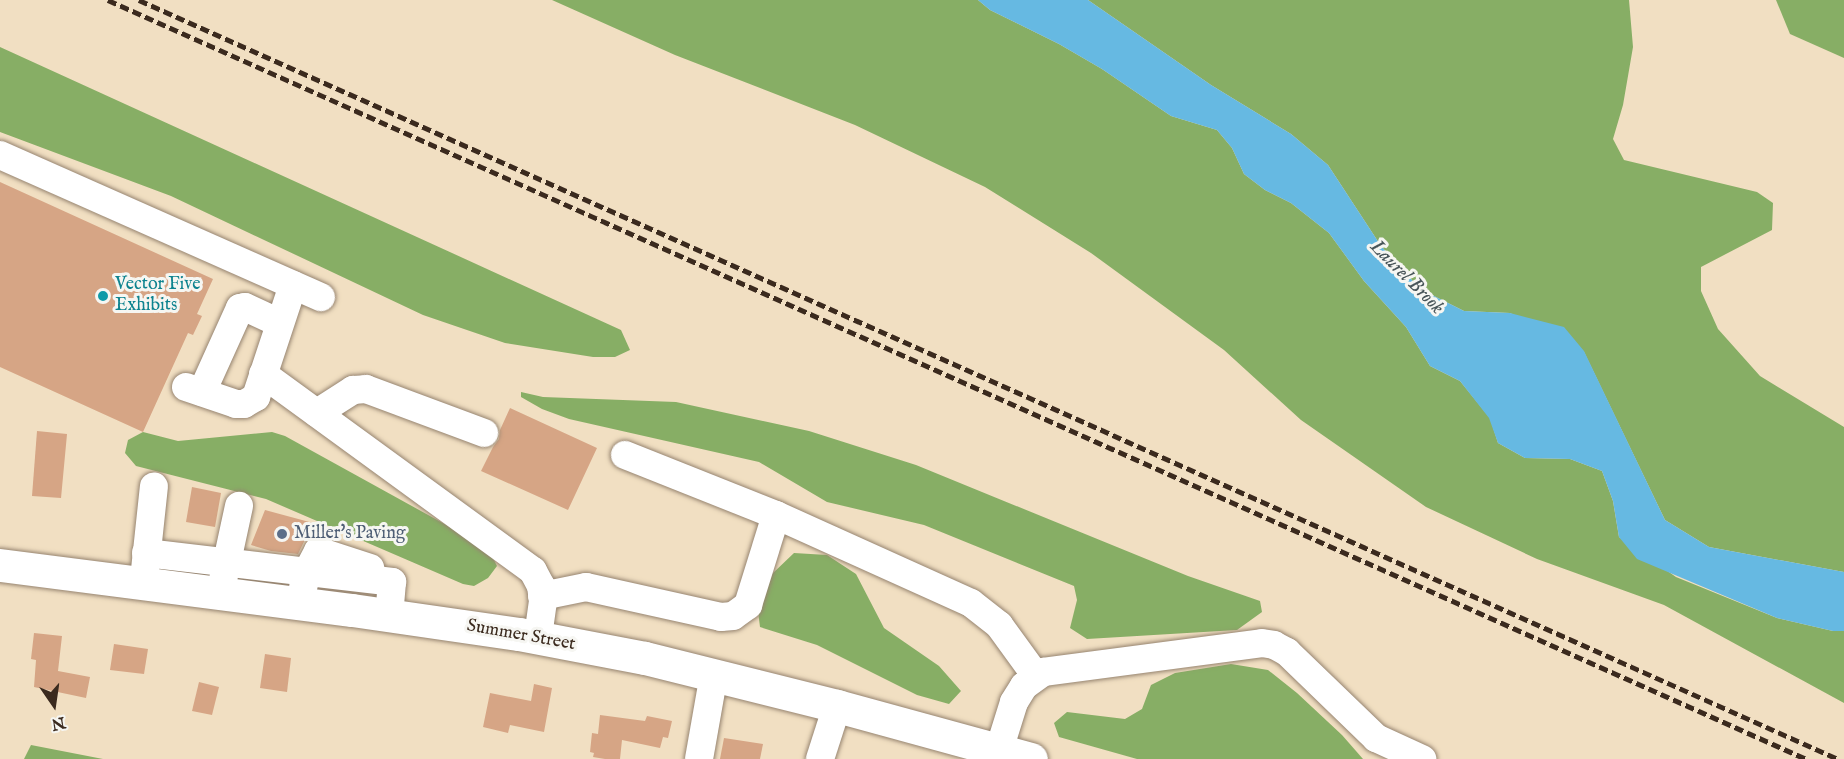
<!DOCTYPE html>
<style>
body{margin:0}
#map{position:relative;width:1844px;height:759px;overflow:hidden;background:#f1dfc2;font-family:"IM FELL English",serif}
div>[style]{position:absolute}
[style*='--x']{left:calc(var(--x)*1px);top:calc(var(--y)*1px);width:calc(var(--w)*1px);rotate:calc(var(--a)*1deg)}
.forest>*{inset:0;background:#87ae65}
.water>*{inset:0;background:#66b9e2}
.building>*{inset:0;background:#d6a585}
.roads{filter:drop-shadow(0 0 2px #968470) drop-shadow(0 0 2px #968470)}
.minor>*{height:28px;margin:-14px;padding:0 14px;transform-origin:14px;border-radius:14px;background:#fff}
.major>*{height:33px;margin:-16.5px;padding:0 16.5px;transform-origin:16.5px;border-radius:16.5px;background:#fff}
.rail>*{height:4.5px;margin-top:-2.25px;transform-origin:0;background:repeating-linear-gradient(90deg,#3b2a1e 0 9px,transparent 0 13.5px)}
.dots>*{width:16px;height:16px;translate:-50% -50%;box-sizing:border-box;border:3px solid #f6f6f2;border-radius:50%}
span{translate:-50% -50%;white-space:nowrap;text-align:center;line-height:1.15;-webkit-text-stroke:6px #f6f6f2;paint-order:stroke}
.culture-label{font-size:18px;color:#0d838f}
.left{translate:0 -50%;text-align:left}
.service-label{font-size:18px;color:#4e5e75}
.street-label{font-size:18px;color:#3b2a1e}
.water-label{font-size:20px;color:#485559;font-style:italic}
.north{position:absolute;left:24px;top:675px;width:60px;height:60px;-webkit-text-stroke:4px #f6f6f2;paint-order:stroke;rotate:167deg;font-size:16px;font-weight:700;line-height:24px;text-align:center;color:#3b2a1e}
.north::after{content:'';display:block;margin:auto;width:21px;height:27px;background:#3b2a1e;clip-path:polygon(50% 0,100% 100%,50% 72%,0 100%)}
</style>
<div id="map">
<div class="forest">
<div style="clip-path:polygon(552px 0,978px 0,990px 10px,1059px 44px,1102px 69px,1171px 116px,1217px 130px,1232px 148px,1244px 174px,1265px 190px,1291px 203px,1329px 233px,1364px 281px,1406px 327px,1430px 366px,1460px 381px,1490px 418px,1498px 443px,1525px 458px,1570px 459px,1602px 471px,1613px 501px,1619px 537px,1676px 577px,1777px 618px,1833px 631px,1844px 631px,1844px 703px,1664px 605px,1537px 559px,1426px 507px,1301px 420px,1224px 350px,1091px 253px,985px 187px,855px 125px,675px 55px)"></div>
<div style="clip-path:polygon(1088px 0,1629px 0,1633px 47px,1623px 105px,1613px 139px,1624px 160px,1757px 192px,1773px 203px,1772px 230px,1701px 267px,1701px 291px,1718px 329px,1760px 376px,1844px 427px,1844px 572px,1709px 547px,1665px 520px,1584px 352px,1510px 313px,1464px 311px,1420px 289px,1381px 246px,1328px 165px,1291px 134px,1211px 85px)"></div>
<div style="clip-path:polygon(1776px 0,1844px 0,1844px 58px,1790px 34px)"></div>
<div style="clip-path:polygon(0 47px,621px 330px,630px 350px,615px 357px,593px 357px,505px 343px,423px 315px,171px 196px,0 132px)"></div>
<div style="clip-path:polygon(521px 392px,543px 397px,676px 402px,809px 431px,916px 465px,1188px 576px,1260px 601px,1262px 612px,1237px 630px,1087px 639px,1070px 628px,1077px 600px,1074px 586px,924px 525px,827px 502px,759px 462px,569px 419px,542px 409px,521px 397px)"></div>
<div style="clip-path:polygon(143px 432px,178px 441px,272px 432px,285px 436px,488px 548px,497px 566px,488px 578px,474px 586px,463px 584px,266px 499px,136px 466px,125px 453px,128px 440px)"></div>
<div style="clip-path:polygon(794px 553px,827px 555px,856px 574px,884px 628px,939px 666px,961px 691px,949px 704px,917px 695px,817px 645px,760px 627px,758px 611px,772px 574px)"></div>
<div style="clip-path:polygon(1231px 664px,1268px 670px,1297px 693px,1342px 735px,1363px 759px,1137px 759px,1059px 737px,1054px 723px,1067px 712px,1125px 719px,1142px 709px,1151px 685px,1175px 673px)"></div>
<div style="clip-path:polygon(31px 745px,103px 759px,24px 759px)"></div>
</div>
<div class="water">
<div style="clip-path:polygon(978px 0,1088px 0,1211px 85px,1291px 134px,1328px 165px,1381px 246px,1420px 289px,1464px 311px,1510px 313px,1564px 327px,1584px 351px,1665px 520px,1709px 547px,1844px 572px,1844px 631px,1833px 631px,1777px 618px,1637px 559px,1619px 537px,1613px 501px,1602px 471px,1570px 459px,1525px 458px,1498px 443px,1489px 418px,1460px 381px,1430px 366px,1406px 327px,1364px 281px,1329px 233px,1291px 203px,1265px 190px,1244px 174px,1232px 148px,1217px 130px,1171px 116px,1102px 69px,1059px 44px,990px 10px)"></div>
</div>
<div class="building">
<div style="clip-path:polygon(0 182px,213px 279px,197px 314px,202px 316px,193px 335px,188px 333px,143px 432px,0 367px)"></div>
<div style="clip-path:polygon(510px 408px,597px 448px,568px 510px,481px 471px,493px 447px,499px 439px,500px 430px)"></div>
<div style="clip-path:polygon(37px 431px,67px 434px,61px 498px,32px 496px)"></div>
<div style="clip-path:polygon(192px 487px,221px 493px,215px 527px,186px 522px)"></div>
<div style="clip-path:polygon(265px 510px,313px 523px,298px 554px,271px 551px,251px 545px)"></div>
<div style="clip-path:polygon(34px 633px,62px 636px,58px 671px,90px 677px,86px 698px,34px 687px,36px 660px,31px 659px)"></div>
<div style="clip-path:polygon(114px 644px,148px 649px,144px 674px,110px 670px)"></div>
<div style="clip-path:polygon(265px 654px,291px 658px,287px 692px,260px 688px)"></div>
<div style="clip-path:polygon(199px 682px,219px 687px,212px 715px,192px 711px)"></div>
<div style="clip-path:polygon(534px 684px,552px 688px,544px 732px,510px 725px,508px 733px,483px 727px,490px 693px,531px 701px)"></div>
<div style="clip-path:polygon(600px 715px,645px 721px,647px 716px,672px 721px,668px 738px,663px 737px,660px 748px,622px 740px,620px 759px,605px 759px,593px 757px,594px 753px,590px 752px,592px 733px,598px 734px)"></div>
<div style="clip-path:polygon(724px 738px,763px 744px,760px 759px,720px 759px)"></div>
</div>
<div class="roads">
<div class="minor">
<div style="--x:0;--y:155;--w:351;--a:23.9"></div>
<div style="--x:263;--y:374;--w:334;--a:36.1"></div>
<div style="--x:533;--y:571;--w:17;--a:62"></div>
<div style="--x:541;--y:586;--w:15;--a:82"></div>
<div style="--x:543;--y:601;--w:37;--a:98"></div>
<div style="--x:186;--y:387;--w:53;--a:18.8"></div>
<div style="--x:236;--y:404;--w:8;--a:0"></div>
<div style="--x:244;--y:404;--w:14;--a:-30"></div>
<div style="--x:256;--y:397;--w:118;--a:-71.7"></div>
<div style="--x:202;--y:392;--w:92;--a:-65.7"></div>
<div style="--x:240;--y:308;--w:5;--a:-11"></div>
<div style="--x:245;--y:307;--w:38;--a:25"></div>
<div style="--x:317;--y:413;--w:43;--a:-32.6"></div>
<div style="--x:353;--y:390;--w:13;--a:-4"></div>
<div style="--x:366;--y:389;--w:126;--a:20.4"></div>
<div style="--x:625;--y:455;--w:162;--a:21.7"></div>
<div style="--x:776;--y:515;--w:214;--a:24.3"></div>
<div style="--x:971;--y:603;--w:36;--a:38"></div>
<div style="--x:999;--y:625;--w:63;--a:54"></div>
<div style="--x:146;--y:553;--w:248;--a:6.7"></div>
<div style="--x:392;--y:582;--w:33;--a:95"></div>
<div style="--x:145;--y:570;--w:84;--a:-83.9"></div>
<div style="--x:223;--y:580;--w:76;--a:-77.8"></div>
<div style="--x:303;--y:588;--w:16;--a:-76"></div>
<div style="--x:307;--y:572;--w:24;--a:-62"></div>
<div style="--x:318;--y:551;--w:55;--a:18.1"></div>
<div style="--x:542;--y:596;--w:45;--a:-11.6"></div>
<div style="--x:586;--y:587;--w:138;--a:12.5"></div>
<div style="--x:721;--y:617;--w:12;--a:-5"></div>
<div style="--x:733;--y:616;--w:19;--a:-36"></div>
<div style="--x:748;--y:605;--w:94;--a:-72.7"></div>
<div style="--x:999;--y:750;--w:50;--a:-72.6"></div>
<div style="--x:1014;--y:702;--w:19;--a:-58"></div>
<div style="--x:1024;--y:686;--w:24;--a:-36"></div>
<div style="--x:1043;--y:672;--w:221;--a:-7.5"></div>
<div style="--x:1262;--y:643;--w:12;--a:9"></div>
<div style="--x:1274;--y:645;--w:15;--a:28"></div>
<div style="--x:1287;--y:652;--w:124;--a:44"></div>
<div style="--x:1376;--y:738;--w:51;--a:24.5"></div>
<div style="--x:699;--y:759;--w:86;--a:-80"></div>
<div style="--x:820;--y:759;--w:56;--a:-72.2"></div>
</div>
<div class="major">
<div style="--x:0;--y:565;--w:355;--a:7.3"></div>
<div style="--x:352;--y:610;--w:169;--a:8.2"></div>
<div style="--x:519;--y:634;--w:128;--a:10.8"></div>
<div style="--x:645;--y:658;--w:198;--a:14"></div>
<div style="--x:837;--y:706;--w:201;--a:15.3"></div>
</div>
</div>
<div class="rail">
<div style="--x:108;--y:0;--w:1860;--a:24.08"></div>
<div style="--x:139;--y:0;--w:1861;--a:24.07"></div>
</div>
<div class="dots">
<div style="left:103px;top:296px;background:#0f9aa8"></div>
<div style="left:282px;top:534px;background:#5c6f8a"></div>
</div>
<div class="culture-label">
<span class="left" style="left:115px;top:296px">Vector Five<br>Exhibits</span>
</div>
<div class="service-label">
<span class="left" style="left:294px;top:534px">Miller's Paving</span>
</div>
<div class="street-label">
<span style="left:521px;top:636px;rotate:10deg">Summer Street</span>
</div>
<div class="water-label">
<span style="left:1407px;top:277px;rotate:45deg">Laurel Brook</span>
</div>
<div class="north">N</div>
</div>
